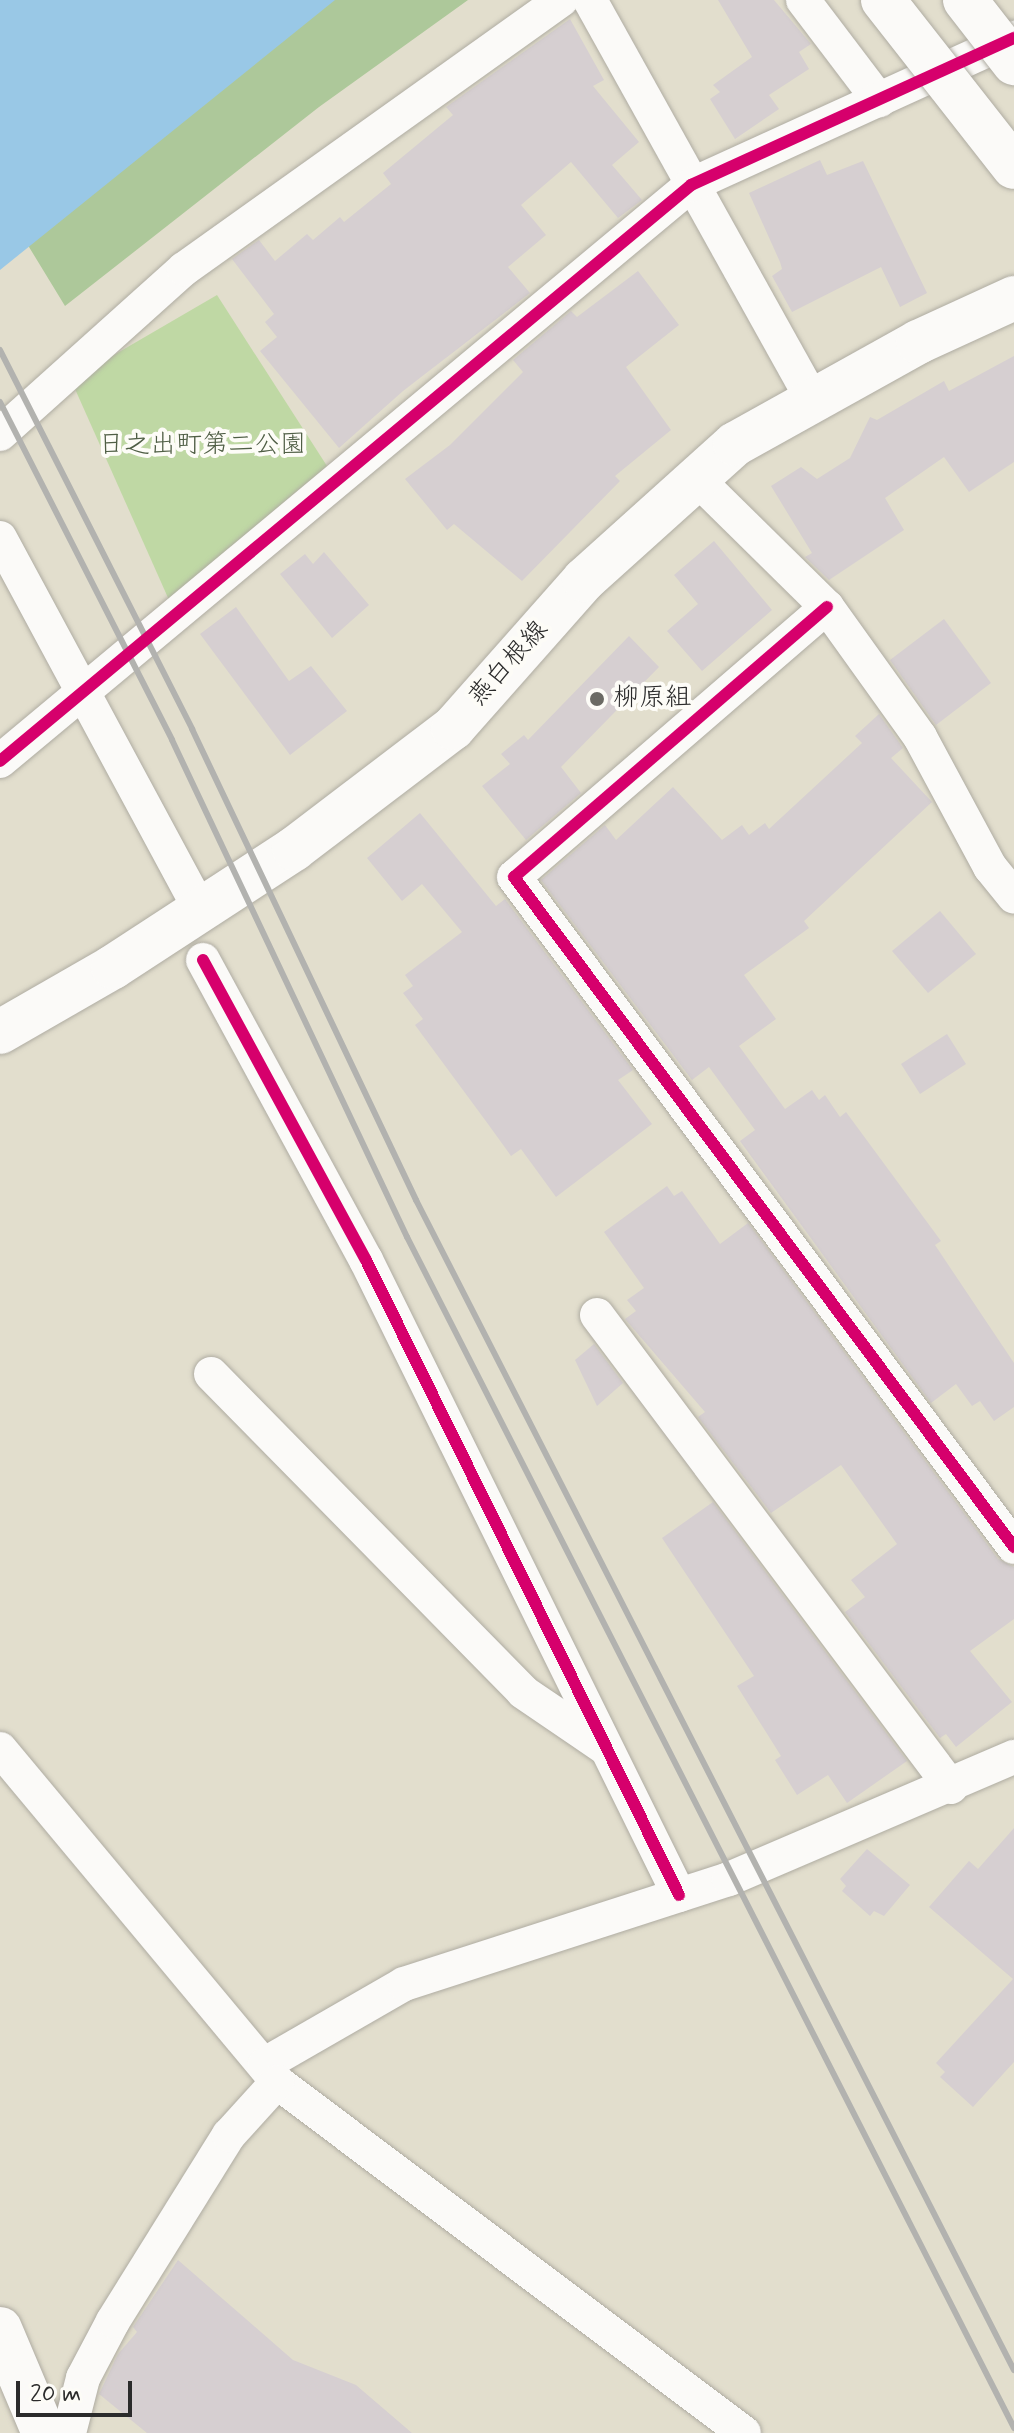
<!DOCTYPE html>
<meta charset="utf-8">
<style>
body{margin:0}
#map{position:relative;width:1014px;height:2433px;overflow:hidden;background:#e2decd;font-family:Mynerve,"Klee One",sans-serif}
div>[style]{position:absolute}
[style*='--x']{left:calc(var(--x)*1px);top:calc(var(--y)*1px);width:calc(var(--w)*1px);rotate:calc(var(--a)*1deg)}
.green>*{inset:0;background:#bfd8a4}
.forest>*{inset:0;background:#adc89a}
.water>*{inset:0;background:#99c8e6}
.building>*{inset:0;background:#d6cfd1}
.roads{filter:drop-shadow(0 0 2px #afaca2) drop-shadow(0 0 2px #afaca2)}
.street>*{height:34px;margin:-17px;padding:0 17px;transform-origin:17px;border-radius:17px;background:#fbfaf8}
.secondary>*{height:44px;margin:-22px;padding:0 22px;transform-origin:22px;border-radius:22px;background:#fbfaf8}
.rail>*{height:6px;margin:-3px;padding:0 3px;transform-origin:3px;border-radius:3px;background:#b2b2af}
.bridges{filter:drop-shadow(0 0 2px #afaca2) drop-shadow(0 0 2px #afaca2)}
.highway-bridge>*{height:44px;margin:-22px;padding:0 22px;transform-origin:22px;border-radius:22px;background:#fbfaf8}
.cycleway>*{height:12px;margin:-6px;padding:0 6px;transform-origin:6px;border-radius:6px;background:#d6006c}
.dots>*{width:22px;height:22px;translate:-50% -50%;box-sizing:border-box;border:4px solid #fdfcf7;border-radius:50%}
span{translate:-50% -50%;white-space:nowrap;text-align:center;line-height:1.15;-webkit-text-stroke:8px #fdfcf7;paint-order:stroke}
.park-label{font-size:26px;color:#4f5e45}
.street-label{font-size:26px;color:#2b2b2b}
.poi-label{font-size:26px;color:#2b2b2b}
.left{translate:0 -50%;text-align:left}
.scale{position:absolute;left:16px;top:2381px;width:116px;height:36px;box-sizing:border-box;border:4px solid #2b2b2b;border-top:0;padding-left:10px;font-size:24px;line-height:28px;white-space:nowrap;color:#2b2b2b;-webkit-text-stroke:6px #fdfcf7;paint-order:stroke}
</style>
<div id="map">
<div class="green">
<div style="clip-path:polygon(217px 295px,327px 466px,169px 600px,71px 380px)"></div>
</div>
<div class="forest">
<div style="clip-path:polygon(283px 0,468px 0,319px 107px,65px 306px,15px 224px)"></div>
</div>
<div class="water">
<div style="clip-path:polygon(0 0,335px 0,0 270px)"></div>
</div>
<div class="building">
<div style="clip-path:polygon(718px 0,774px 0,811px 44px,799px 52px,809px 69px,769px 95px,779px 109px,735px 139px,710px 99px,720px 92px,713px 85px,752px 57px)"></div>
<div style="clip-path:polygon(570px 19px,604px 80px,593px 86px,639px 142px,612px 165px,642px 200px,618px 218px,571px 162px,521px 205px,546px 235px,508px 267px,530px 293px,403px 391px,339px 448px,260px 351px,277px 337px,265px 322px,274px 314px,232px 259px,259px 240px,275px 261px,307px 234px,313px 240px,340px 217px,344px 222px,391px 184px,383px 173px,453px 115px,446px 107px)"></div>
<div style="clip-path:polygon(820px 160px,827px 175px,863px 161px,927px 293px,900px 307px,881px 267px,792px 312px,772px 276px,782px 269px,780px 262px,749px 193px)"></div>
<div style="clip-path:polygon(638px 271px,679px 325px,626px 367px,671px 430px,615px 476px,620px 481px,522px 581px,454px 524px,447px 530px,405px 479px,450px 445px,523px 372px,513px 360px,571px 311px,577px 317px)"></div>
<div style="clip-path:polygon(1014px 356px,1014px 462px,969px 492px,944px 457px,885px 498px,904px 530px,829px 580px,805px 557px,812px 553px,771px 486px,801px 467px,817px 479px,850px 458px,870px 417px,877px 420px,944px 381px,949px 391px)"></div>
<div style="clip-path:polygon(714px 541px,772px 610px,702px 671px,667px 631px,698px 604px,674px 575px)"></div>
<div style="clip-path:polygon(324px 552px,369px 605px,332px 638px,280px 574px,305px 554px,313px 564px)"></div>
<div style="clip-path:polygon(236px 607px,289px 681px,311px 666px,347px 711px,290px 755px,200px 634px)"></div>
<div style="clip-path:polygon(944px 619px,991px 683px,936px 725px,890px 660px)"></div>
<div style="clip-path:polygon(629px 636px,659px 667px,561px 767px,581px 793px,526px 840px,482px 786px,510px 764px,501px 754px,524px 735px,528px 740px)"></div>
<div style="clip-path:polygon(879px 714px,903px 748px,891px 758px,932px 802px,804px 921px,809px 928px,744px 975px,776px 1019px,739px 1046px,785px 1109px,812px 1090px,819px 1100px,825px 1095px,840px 1117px,846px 1112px,941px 1241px,935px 1245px,1014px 1363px,1014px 1407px,994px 1421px,980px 1401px,972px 1406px,956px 1384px,931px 1403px,740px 1141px,755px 1130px,709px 1067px,692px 1080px,541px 880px,605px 825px,616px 840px,673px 787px,722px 840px,742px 825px,749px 835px,765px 823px,769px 829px,862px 743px,855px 736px)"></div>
<div style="clip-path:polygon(420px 813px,496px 906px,505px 899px,633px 1070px,618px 1080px,652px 1124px,556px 1197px,521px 1149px,511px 1156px,488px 1124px,415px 1025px,423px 1019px,403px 993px,413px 986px,405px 975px,462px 932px,422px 884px,402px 901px,367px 858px)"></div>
<div style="clip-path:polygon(940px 911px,976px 954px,928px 993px,892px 951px)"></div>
<div style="clip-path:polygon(947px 1034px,966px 1064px,920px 1094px,901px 1064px)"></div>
<div style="clip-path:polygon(667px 1186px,674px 1196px,682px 1191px,720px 1244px,748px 1223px,998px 1559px,1014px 1567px,1014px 1619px,970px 1651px,1012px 1702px,956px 1747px,946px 1734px,940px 1738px,845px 1612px,865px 1597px,851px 1580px,897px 1544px,841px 1465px,771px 1513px,698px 1417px,705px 1412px,625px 1319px,636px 1311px,627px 1300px,644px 1288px,604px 1232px)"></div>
<div style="clip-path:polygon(594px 1344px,623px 1383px,597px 1406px,575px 1360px)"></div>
<div style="clip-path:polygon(713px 1502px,907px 1761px,847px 1803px,828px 1775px,797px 1795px,775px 1760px,781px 1756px,737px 1686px,754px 1676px,662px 1538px)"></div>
<div style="clip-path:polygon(1014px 1828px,1014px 2062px,973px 2107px,940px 2077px,945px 2072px,936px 2063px,1013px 1979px,929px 1907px,969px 1861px,978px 1869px)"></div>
<div style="clip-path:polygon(867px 1849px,910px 1885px,884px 1916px,874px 1911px,870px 1916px,842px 1891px,846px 1886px,840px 1879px)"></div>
<div style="clip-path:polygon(178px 2260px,293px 2360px,356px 2385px,412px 2433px,147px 2433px,99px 2394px,118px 2354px,137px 2332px,133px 2327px)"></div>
</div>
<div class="roads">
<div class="street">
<div style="--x:590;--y:0;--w:458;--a:60.9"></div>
<div style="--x:803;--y:0;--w:126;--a:52.8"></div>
<div style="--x:0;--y:434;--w:247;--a:-41.9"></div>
<div style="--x:184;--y:269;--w:463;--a:-35.5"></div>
<div style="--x:697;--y:479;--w:182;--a:44.6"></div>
<div style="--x:827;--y:607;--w:160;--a:54.4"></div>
<div style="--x:920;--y:737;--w:148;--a:61.7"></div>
<div style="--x:990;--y:867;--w:38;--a:51"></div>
<div style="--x:0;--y:538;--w:422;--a:61.7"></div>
<div style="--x:827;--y:607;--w:413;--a:139.2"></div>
<div style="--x:514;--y:877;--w:836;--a:53.27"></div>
<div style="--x:0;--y:761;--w:900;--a:-39.81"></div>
<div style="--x:691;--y:185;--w:355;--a:-24.5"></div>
<div style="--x:203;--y:960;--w:341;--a:61.5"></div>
<div style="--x:366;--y:1260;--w:708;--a:63.76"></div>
<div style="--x:597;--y:1315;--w:590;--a:53.13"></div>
<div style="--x:211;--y:1374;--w:445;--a:45.5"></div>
<div style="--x:523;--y:1692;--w:98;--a:34.2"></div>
<div style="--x:0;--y:1749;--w:433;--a:50.2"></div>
<div style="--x:277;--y:2082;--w:584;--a:36.93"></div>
<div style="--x:265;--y:2064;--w:160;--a:-29.9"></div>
<div style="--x:404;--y:1984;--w:342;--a:-17.9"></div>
<div style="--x:729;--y:1879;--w:310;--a:-23.2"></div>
<div style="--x:69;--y:2433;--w:57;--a:-75.7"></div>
<div style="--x:83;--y:2378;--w:64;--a:-62.2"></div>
<div style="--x:113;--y:2321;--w:219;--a:-58.1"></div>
<div style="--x:229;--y:2135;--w:72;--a:-47.8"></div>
</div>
<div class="secondary">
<div style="--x:0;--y:1032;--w:130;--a:-29.9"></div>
<div style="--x:113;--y:967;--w:216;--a:-33.1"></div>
<div style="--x:294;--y:849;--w:200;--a:-37.3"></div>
<div style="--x:453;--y:728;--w:198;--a:-48.5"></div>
<div style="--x:584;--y:580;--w:203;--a:-42"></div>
<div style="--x:735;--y:444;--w:210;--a:-29.1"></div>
<div style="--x:918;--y:342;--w:106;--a:-24.6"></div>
<div style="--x:0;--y:2329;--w:113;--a:67.1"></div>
</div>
</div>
<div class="rail">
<div style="--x:0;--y:350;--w:425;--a:63.1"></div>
<div style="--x:192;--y:729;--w:522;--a:64.56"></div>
<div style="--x:416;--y:1200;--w:1314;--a:62.93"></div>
<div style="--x:0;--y:402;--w:379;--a:63"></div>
<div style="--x:172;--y:740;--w:550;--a:64.69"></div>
<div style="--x:407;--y:1237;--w:1337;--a:62.99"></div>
</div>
<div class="bridges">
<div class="highway-bridge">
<div style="--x:883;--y:0;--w:212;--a:51.9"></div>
<div style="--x:965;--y:0;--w:80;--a:52.1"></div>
</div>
</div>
<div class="cycleway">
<div style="--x:827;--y:607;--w:413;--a:139.2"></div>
<div style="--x:514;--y:877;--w:836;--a:53.27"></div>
<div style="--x:0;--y:761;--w:900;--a:-39.81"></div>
<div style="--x:691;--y:185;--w:355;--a:-24.5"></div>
<div style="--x:203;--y:960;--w:341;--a:61.5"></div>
<div style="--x:366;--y:1260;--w:708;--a:63.76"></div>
</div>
<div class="dots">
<div style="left:597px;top:699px;background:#6b6a64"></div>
</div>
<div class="park-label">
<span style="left:202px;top:446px">日之出町第二公園</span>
</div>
<div class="street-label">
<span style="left:509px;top:664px;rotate:-48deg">燕白根線</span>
</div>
<div class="poi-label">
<span class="left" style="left:613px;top:699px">柳原組</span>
</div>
<div class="scale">20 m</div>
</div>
